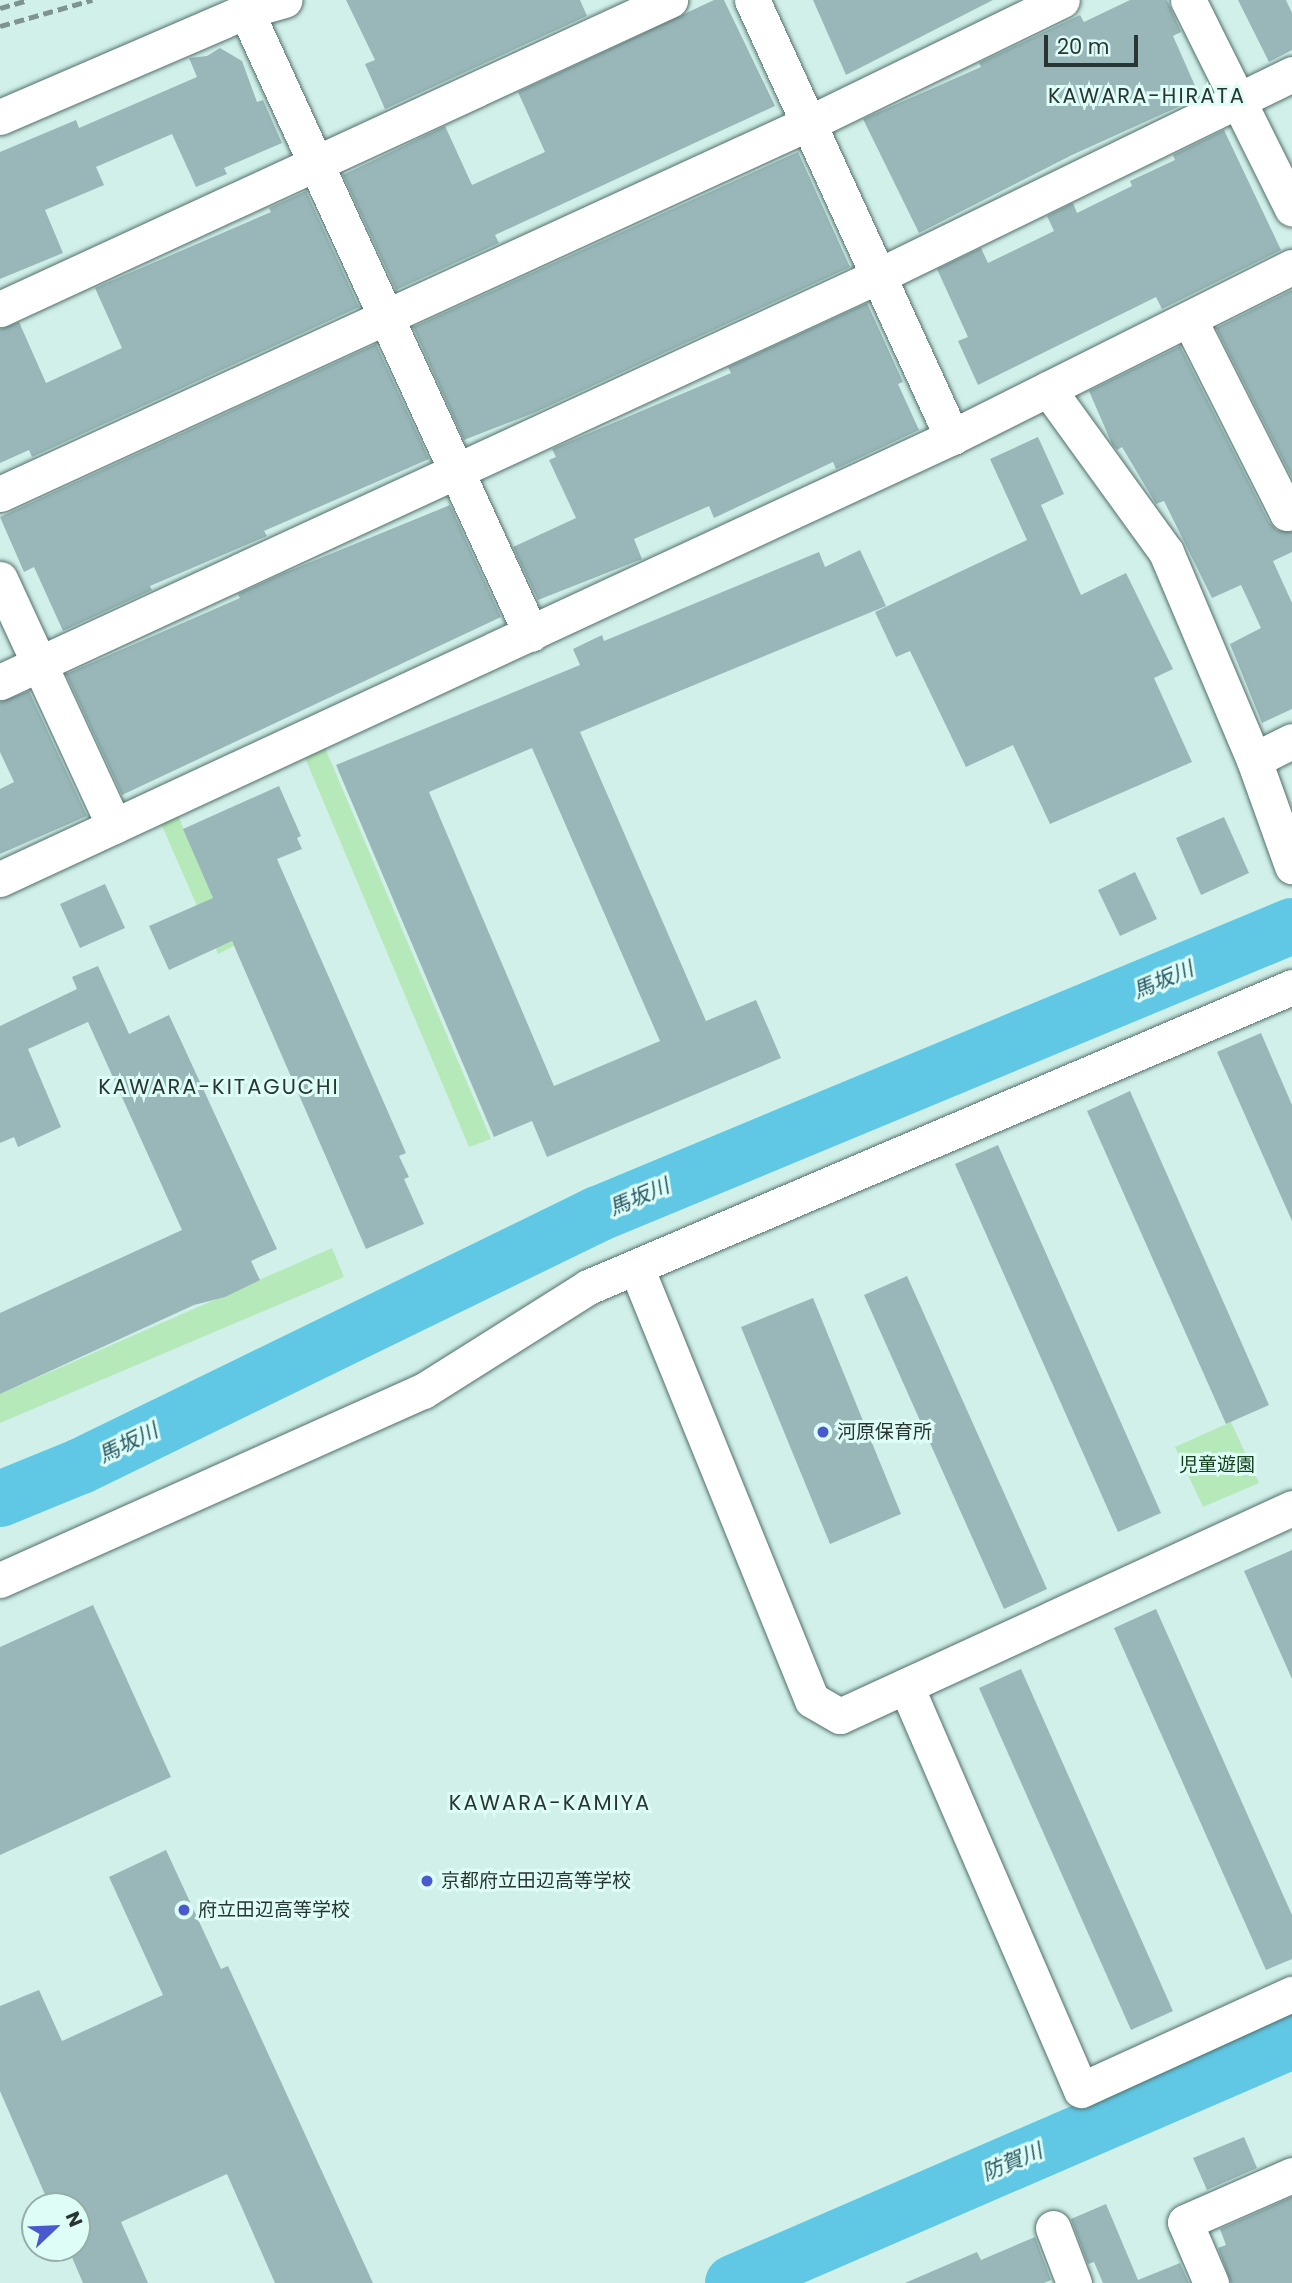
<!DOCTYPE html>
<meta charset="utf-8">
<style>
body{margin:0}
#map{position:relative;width:1292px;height:2283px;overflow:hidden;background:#d1f0ea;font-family:Poppins,"Noto Sans JP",sans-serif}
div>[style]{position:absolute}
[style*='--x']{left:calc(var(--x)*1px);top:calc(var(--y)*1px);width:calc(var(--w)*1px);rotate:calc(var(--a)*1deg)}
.green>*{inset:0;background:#b6e9b9}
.river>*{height:56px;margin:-28px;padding:0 28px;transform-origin:28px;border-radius:28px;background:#60c8e5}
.building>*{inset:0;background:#99b7b9}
.roads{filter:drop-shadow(0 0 2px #526e69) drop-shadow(0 0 2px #526e69)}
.minor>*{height:35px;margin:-17.5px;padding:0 17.5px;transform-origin:17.5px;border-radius:17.5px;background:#fff}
.rail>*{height:5px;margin-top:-2.5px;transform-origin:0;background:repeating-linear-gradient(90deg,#7f9490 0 10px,transparent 0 15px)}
.dots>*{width:19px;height:19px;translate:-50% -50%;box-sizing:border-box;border:4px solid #defdf7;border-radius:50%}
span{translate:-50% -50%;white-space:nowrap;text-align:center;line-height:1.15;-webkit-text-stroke:6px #defdf7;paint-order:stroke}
.poi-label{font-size:19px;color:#293532}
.left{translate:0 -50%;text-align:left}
.park-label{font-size:19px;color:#13401a}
.neighbourhood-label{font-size:21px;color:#293532;letter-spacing:2px}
.water-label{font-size:21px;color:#295662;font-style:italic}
.north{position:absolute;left:21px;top:2192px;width:70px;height:70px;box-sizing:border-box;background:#defdf7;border:2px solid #96ada8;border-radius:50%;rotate:67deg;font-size:19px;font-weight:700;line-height:28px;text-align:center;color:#293532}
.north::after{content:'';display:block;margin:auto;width:24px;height:32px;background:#4b59ce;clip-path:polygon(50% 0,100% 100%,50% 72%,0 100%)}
.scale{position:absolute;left:1044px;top:35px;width:94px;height:32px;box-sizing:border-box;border:4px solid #293532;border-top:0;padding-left:9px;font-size:21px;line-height:24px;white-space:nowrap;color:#293532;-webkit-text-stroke:5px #defdf7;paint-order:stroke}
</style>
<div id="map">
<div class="green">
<div style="clip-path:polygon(320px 736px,491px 1139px,469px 1147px,300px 746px)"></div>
<div style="clip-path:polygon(173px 804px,234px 946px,218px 954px,156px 812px)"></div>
<div style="clip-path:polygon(332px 1248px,344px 1277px,0 1423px,0 1394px)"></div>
<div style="clip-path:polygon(1231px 1422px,1259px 1483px,1203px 1507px,1175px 1447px)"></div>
</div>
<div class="river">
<div style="--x:0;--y:1499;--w:87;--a:-22.2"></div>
<div style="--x:81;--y:1466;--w:575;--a:-25.99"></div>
<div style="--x:598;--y:1214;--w:751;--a:-22.54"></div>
<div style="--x:733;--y:2283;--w:609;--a:-23.41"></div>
</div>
<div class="building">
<div style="clip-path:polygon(346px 0,580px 0,587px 16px,385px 109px,365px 64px,375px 60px)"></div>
<div style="clip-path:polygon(714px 0,724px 0,775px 106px,495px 235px,499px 243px,396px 290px,343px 175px,445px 126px,472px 185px,545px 152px,518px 92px)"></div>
<div style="clip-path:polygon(813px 0,993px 0,846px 75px)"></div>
<div style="clip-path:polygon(1130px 0,1167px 0,1181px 32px,1173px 36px,1200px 97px,1072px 155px,919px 233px,863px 119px,981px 67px,979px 63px,1080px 15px,1084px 22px)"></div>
<div style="clip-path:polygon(1238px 0,1286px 0,1292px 13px,1292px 50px,1269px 62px)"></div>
<div style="clip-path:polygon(220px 48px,242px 61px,257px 102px,263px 100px,282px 143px,224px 168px,227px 174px,196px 187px,172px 134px,96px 167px,104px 185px,45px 210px,63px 253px,0 279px,0 152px,76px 120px,79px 128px,197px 77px,189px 58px,207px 56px)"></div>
<div style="clip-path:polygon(1224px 130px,1281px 250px,1162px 309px,1156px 297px,978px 385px,958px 341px,968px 337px,937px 269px,981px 248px,988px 263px,1054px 231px,1047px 216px,1073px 203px,1077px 213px,1132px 186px,1130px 181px,1175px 160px,1173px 155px)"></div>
<div style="clip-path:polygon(798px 152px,850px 267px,536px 412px,464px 440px,413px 327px)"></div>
<div style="clip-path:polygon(306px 191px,359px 307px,32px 457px,29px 450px,0 463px,0 329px,19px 322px,46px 383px,122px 348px,95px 288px,271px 212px,269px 208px)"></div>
<div style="clip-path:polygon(1292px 290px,1292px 478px,1216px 328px)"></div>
<div style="clip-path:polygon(867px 303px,903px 382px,898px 384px,919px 430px,836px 469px,833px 462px,714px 518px,709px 506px,634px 539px,642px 559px,538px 600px,513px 547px,576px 518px,549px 460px,556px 457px,552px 449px,731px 373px,728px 367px)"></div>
<div style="clip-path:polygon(376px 344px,429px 459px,264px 531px,267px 536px,150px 586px,152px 590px,63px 631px,34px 567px,24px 572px,0 517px)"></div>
<div style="clip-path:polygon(1180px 346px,1269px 522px,1277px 530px,1292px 532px,1292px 552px,1273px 561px,1292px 603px,1292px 709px,1262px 723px,1230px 644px,1261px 628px,1241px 585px,1212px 598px,1164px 501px,1156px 504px,1122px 447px,1117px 450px,1112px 444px,1089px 391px)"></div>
<div style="clip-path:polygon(1038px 437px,1064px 494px,1041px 505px,1081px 595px,1126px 573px,1173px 669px,1154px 678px,1192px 762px,1050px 824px,1013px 745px,966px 767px,910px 651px,896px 657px,875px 612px,1027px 540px,990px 459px)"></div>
<div style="clip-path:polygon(450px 505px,501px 617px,122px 795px,66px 674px,240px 598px,238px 594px,284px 573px)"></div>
<div style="clip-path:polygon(evenodd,860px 550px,886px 606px,580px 732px,706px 1021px,756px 1000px,781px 1058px,547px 1157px,532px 1121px,494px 1137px,336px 765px,580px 665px,573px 649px,602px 635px,604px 641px,819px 552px,825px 567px,860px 550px,532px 748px,660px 1041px,554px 1086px,429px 792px,532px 748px)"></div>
<div style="clip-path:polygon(29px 691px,87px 816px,0 854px,0 789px,14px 782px,0 752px,0 702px)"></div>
<div style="clip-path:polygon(279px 786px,301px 836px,297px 838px,302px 849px,277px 859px,406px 1153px,399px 1156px,409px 1177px,404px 1179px,424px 1224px,366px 1249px,232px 941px,169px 970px,149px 926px,213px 898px,183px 829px)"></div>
<div style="clip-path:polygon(1224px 817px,1249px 873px,1201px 895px,1176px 838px)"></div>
<div style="clip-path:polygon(1135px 872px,1157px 919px,1120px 936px,1098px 890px)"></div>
<div style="clip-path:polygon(105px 884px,125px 928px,80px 948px,60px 904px)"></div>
<div style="clip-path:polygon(98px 966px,129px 1034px,169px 1015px,277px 1249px,251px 1261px,260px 1280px,225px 1297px,194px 1305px,0 1394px,0 1313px,182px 1230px,88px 1022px,28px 1049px,61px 1127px,18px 1147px,14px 1137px,0 1143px,0 1026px,77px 989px,72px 977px)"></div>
<div style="clip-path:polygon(1261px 1033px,1292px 1105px,1292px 1221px,1217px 1052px)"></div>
<div style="clip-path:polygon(1130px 1091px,1269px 1405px,1226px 1424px,1087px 1111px)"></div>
<div style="clip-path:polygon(998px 1145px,1161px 1513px,1118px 1532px,955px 1164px)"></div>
<div style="clip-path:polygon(907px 1276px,1047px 1589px,1004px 1609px,864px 1295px)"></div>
<div style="clip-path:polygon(813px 1298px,901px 1514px,830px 1544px,741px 1327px)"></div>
<div style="clip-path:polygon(1292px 1550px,1292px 1679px,1244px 1571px)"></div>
<div style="clip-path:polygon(93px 1605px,171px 1777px,0 1855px,0 1647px)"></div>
<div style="clip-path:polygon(1156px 1609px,1292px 1915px,1292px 1959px,1266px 1970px,1114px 1628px)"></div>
<div style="clip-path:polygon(1021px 1669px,1173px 2011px,1131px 2030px,979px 1688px)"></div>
<div style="clip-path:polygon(166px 1850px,221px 1969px,228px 1966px,373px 2283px,275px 2283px,227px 2174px,121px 2222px,148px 2283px,83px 2283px,68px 2248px,77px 2248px,77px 2206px,50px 2206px,0 2091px,0 2006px,39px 1990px,62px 2041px,163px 1995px,109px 1877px)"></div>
<div style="clip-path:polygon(1244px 2137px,1257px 2168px,1207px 2190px,1193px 2158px)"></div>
<div style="clip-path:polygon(1292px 2197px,1292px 2283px,1231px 2283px,1218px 2248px,1226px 2245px,1220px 2229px)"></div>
<div style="clip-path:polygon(1106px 2204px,1138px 2280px,1180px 2263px,1189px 2283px,1103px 2283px,1094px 2262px,1088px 2264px,1071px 2219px)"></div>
<div style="clip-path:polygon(1035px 2237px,1051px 2280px,1044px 2283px,905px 2283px,977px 2252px,981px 2260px)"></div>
</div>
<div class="roads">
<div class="minor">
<div style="--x:752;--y:0;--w:481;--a:65.4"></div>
<div style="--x:1188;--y:0;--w:233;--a:63.5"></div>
<div style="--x:246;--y:11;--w:685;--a:65.42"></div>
<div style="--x:0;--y:117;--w:268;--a:-23.3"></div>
<div style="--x:246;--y:11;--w:40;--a:-16"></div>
<div style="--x:0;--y:309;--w:738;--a:-24.76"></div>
<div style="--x:1189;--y:319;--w:217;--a:63.2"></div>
<div style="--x:1287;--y:513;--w:6;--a:-31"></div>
<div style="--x:1048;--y:389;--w:201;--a:54.1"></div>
<div style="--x:1166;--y:552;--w:226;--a:67.1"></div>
<div style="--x:1254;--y:760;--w:113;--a:70.3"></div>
<div style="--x:0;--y:494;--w:890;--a:-24.64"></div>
<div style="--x:809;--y:123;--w:281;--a:-25.9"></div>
<div style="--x:0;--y:579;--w:272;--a:65.2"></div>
<div style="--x:0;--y:682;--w:967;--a:-24.82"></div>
<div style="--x:878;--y:276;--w:461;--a:-26"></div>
<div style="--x:1254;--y:760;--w:42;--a:-26.6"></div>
<div style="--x:0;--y:879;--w:1050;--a:-24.9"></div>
<div style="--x:952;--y:437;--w:380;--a:-26.6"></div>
<div style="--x:636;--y:1267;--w:467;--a:67.9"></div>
<div style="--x:812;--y:1700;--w:32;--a:30"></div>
<div style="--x:840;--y:1716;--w:498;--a:-24.7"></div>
<div style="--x:0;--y:1580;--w:463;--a:-24.1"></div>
<div style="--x:423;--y:1391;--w:195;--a:-32.2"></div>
<div style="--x:588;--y:1287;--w:765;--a:-23.08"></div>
<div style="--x:906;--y:1686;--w:440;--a:66.6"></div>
<div style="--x:1081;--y:2090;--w:232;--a:-24.5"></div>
<div style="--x:1053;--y:2228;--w:59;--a:69.1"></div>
<div style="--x:1211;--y:2283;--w:66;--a:-113.1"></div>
<div style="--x:1185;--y:2222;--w:117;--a:-23.7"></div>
</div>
</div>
<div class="rail">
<div style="--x:0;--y:8;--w:29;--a:-16"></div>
<div style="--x:0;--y:26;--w:96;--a:-15.8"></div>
</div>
<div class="dots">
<div style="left:823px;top:1432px;background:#4b59ce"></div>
<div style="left:427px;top:1881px;background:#4b59ce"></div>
<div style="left:184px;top:1910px;background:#4b59ce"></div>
</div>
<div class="poi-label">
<span class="left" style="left:837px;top:1432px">河原保育所</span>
<span class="left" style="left:441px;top:1881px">京都府立田辺高等学校</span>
<span class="left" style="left:198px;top:1910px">府立田辺高等学校</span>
</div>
<div class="park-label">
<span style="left:1217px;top:1465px">児童遊園</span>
</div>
<div class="neighbourhood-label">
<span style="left:1147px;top:96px">KAWARA-HIRATA</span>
<span style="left:219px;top:1087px">KAWARA-KITAGUCHI</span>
<span style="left:550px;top:1803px">KAWARA-KAMIYA</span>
</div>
<div class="water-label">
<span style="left:1163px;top:980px;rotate:-23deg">馬坂川</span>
<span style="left:639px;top:1197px;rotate:-23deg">馬坂川</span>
<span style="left:128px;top:1443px;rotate:-26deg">馬坂川</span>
<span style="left:1012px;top:2162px;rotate:-23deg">防賀川</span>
</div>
<div class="north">N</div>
<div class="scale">20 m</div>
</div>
